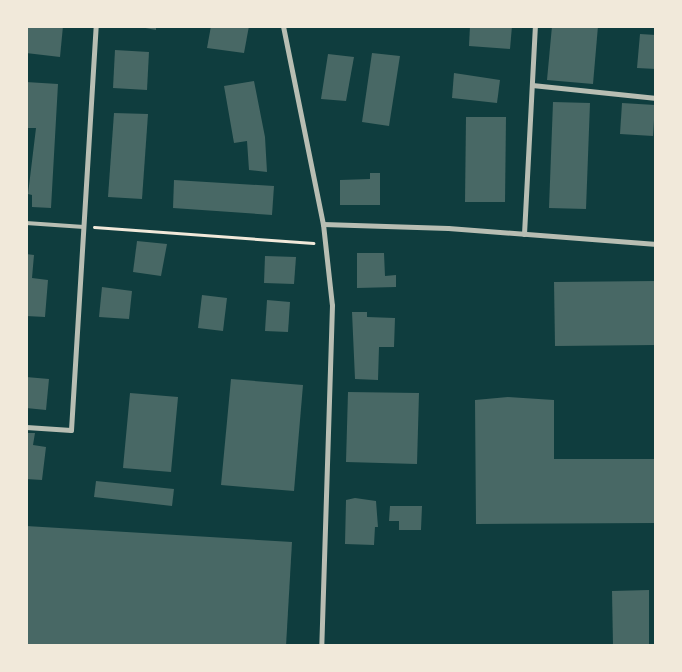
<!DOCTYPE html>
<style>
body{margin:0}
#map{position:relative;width:682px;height:672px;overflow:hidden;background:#0f3d3e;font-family:"Sofia Sans Condensed",sans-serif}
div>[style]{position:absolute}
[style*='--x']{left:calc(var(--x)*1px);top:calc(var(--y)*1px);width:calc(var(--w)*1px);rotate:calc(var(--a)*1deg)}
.building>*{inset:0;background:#486865}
.path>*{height:3px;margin:-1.5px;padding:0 1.5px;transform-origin:1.5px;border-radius:1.5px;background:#f1e9da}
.service>*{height:4px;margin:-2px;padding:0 2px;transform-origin:2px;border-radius:2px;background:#b8beb3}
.minor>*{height:5px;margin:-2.5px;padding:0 2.5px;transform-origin:2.5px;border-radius:2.5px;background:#b8beb3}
span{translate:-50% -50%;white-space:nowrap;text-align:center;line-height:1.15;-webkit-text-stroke:4.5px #f1e9da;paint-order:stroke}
.frame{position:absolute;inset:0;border:28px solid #f1e9da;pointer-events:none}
</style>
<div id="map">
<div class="building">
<div style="clip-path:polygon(31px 26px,63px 26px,60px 57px,26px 53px,26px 29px)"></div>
<div style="clip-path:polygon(135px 26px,156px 26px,156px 30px)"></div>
<div style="clip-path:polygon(211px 26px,249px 26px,244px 53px,207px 48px)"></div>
<div style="clip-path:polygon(470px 26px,512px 26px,510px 49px,469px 46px)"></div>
<div style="clip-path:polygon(552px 26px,598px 26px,593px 84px,547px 80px)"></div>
<div style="clip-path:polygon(640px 34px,656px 35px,656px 69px,637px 68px)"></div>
<div style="clip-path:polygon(115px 50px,149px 52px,147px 90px,113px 88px)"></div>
<div style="clip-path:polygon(372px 53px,400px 56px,389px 126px,362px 122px)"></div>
<div style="clip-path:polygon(328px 54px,354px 57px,346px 101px,321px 99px)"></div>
<div style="clip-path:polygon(454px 73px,500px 80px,497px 103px,452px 98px)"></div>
<div style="clip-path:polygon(254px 81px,265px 137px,267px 172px,249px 170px,247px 141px,234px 143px,224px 86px)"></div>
<div style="clip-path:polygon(26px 82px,58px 84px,51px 208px,32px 207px,32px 195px,28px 194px,36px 128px,26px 128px)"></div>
<div style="clip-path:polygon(553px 102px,590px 103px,586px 209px,549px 208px)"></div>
<div style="clip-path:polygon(622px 103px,655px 105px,653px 136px,620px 134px)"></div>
<div style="clip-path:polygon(114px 113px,148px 114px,142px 199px,108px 197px)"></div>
<div style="clip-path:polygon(466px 117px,506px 117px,505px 202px,465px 202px)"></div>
<div style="clip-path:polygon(370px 173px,380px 173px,380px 205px,340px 205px,340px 180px,370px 179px)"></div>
<div style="clip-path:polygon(174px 180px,274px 186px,272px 215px,173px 208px)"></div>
<div style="clip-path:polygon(137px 241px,167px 244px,161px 276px,133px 272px)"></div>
<div style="clip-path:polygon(357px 253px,384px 253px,385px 276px,396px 275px,396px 287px,357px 288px)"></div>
<div style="clip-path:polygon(26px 254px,34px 255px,32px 278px,48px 280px,45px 317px,26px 316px)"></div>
<div style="clip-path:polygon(265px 256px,296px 257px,294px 284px,264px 283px)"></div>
<div style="clip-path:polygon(656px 281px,656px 345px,555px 346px,554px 282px)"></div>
<div style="clip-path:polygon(102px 287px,132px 291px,129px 319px,99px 317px)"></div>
<div style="clip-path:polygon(202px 295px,227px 298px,223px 331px,198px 328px)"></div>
<div style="clip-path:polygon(267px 300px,290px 302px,288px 332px,265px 331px)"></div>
<div style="clip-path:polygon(352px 312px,367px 312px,367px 317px,395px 318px,394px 347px,379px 347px,378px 380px,355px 379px)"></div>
<div style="clip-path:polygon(26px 377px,49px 379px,46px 410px,26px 408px)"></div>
<div style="clip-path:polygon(231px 379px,303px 385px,294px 491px,221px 485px)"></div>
<div style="clip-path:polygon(348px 392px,419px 393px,417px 464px,346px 462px)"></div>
<div style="clip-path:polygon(130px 393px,178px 397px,171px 472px,123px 468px)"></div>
<div style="clip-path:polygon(508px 397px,554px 400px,554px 459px,656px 459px,656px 523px,476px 524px,475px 400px)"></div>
<div style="clip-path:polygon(26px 433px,35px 433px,33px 445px,46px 447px,42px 480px,26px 479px)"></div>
<div style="clip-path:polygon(96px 481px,174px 489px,172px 506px,94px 497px)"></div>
<div style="clip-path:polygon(355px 498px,376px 501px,378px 527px,375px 527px,374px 545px,345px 544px,346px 500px)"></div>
<div style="clip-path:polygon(390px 506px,422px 506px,421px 530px,399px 530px,399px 521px,389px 521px)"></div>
<div style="clip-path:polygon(26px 526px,292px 542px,286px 646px,26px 646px)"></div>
<div style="clip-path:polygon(649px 590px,649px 645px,613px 646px,612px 591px)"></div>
</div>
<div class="path">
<div style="--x:94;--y:227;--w:220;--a:4.2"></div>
</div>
<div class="service">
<div style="--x:26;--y:223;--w:58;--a:3.9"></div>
</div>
<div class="minor">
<div style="--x:283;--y:26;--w:202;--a:78.6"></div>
<div style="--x:323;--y:224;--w:81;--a:83.7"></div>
<div style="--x:332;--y:305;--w:341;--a:91.8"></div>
<div style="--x:532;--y:85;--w:125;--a:6"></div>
<div style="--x:323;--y:224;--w:125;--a:1.8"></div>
<div style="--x:448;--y:228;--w:209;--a:4.4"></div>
<div style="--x:524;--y:234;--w:208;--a:-87"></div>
<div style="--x:26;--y:427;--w:45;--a:3.8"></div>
<div style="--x:71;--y:430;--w:405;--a:-86.5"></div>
</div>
<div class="frame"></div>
</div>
